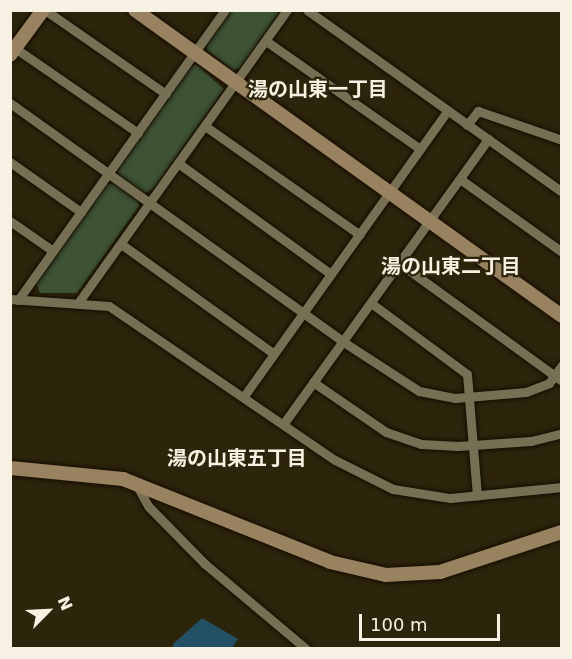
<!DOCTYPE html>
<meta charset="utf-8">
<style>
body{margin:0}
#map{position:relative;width:572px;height:659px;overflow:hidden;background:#2d250b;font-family:"DejaVu Sans","Noto Sans JP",sans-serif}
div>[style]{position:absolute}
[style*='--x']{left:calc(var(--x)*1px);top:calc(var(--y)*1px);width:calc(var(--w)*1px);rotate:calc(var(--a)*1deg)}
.green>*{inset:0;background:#3d5334}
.water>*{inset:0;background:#235064}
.roads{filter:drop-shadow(0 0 2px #150d00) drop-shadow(0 0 2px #150d00)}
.street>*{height:9px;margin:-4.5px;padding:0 4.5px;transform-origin:4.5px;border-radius:4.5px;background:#776f53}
.secondary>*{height:14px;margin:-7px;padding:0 7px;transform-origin:7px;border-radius:7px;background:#98825f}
span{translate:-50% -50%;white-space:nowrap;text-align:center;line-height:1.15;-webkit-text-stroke:4.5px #2d250b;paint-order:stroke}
.neighbourhood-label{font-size:20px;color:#f6f1e2;font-weight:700}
.frame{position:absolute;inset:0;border:12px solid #f6f1e2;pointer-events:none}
.north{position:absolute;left:18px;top:581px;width:60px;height:60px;-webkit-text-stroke:4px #2d250b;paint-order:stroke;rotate:66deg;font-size:16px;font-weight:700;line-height:24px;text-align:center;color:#f6f1e2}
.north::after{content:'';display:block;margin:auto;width:21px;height:27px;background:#f6f1e2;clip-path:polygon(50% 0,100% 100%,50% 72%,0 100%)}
.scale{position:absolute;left:359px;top:614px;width:141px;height:27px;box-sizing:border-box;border:3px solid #f6f1e2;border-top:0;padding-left:8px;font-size:18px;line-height:21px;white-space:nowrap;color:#f6f1e2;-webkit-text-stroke:4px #2d250b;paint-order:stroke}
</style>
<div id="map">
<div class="green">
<div style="clip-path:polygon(229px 11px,280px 11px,240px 68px,233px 70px,207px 50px,207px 42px)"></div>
<div style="clip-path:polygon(196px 64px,224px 89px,153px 189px,144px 193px,117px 173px,118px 167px,189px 67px)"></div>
<div style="clip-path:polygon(113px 183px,138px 201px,139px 206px,77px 293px,40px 293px,36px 283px,105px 185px)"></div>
</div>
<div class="water">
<div style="clip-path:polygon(202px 618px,238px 639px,232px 648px,173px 648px,173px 644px)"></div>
</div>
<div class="roads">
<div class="street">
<div style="--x:45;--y:10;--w:147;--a:34.8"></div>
<div style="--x:307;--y:10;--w:313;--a:35.5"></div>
<div style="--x:266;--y:41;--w:188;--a:35"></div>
<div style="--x:12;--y:46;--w:153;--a:34.6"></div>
<div style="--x:10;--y:103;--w:408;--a:35.6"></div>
<div style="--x:342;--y:341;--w:92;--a:33"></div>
<div style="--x:419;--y:391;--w:37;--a:11"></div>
<div style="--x:455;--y:398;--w:71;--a:-4.8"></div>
<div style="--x:526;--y:392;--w:25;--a:-21"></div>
<div style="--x:549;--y:383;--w:22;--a:-54"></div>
<div style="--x:467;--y:125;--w:18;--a:-52"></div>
<div style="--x:478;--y:111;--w:89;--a:19"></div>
<div style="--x:205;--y:126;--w:189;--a:35.1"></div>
<div style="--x:10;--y:162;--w:87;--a:35.2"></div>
<div style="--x:178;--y:163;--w:189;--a:36"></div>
<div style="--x:460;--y:179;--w:125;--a:35.6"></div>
<div style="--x:10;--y:221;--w:52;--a:34.9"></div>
<div style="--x:121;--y:244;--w:188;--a:35.7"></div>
<div style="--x:399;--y:263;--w:201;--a:35.9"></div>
<div style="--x:10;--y:299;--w:99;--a:4"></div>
<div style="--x:109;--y:306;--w:273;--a:34.3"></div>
<div style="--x:335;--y:460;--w:65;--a:26.6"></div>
<div style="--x:393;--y:489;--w:58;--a:9"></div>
<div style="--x:450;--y:498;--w:113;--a:-5.6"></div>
<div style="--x:18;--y:300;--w:356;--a:-54.5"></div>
<div style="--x:78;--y:303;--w:360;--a:-54.5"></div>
<div style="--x:371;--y:303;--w:119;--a:36.5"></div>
<div style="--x:467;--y:374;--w:122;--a:85.3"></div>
<div style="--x:313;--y:382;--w:88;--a:34.4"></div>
<div style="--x:386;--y:432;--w:37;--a:19"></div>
<div style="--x:421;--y:444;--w:37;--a:3"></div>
<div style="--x:458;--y:446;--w:73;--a:-3.9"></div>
<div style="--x:531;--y:441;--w:32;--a:-14"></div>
<div style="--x:244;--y:396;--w:351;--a:-54.5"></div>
<div style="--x:284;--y:423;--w:350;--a:-54.3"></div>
<div style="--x:136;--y:484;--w:26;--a:61"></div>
<div style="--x:149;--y:507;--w:80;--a:45.5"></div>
<div style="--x:205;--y:564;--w:131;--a:40"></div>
</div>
<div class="secondary">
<div style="--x:135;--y:10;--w:525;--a:35.63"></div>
<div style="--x:10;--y:55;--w:56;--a:-53.7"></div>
<div style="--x:10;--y:468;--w:114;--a:5.6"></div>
<div style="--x:123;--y:479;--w:223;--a:21.8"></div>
<div style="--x:330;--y:562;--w:57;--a:13.1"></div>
<div style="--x:386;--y:575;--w:54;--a:-3.2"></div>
<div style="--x:440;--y:572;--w:128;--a:-18.2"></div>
</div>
</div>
<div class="neighbourhood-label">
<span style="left:318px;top:89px">湯の山東一丁目</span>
<span style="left:451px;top:266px">湯の山東二丁目</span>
<span style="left:237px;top:458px">湯の山東五丁目</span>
</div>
<div class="frame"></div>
<div class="north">N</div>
<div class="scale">100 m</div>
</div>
